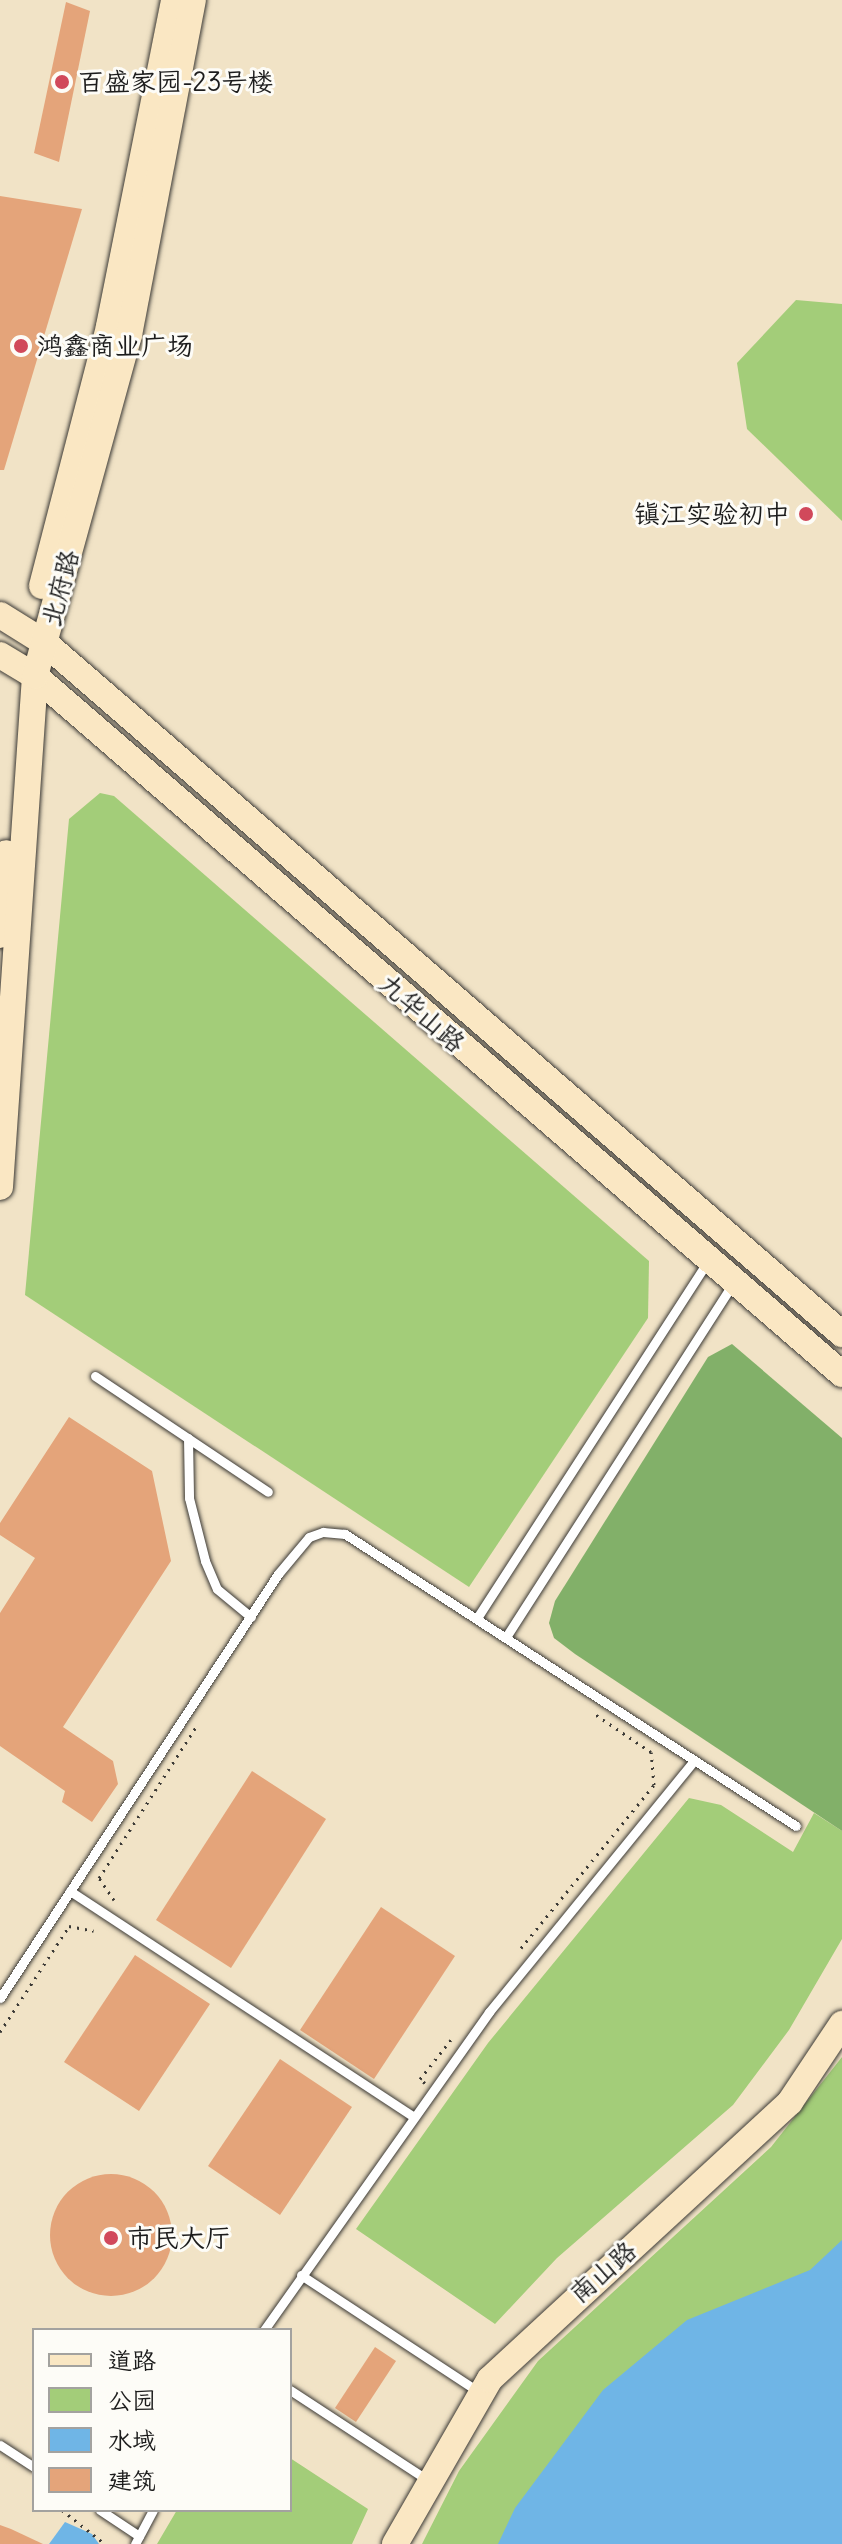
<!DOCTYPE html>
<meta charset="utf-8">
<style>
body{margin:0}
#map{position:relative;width:842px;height:2544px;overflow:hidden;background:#f1e3c6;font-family:Delius,"LXGW WenKai TC",sans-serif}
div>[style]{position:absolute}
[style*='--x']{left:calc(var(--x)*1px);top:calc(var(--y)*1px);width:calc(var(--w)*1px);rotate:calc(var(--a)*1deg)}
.green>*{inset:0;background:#a3cd79}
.forest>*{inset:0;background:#82b069}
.water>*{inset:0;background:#6fb5e6}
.building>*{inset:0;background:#e4a47a}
.round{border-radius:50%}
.path>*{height:3px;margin-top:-1.5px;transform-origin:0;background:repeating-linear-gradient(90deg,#3c3a36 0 2px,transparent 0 8px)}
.roads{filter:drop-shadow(0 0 2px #3c3a36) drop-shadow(0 0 2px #3c3a36)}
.lane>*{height:9px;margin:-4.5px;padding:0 4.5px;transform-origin:4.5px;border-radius:4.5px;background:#fff}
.secondary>*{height:26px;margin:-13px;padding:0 13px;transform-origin:13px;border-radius:13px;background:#fae7c3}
.dots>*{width:22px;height:22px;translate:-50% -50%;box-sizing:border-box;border:4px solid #fdfcf7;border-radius:50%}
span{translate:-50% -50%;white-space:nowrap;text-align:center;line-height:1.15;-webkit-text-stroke:6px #fdfcf7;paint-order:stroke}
.poi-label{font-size:26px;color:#1c1c1c}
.left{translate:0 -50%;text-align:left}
.right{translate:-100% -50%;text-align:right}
.street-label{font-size:26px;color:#1c1c1c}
.legend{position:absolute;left:32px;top:2328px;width:260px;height:184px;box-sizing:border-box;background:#fdfcf7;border:2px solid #a3a29f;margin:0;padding:10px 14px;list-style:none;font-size:24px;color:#1c1c1c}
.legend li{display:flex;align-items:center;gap:16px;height:40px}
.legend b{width:40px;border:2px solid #a3a29f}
</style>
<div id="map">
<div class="green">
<div style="clip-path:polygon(796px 300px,842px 304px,842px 521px,747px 429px,737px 363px)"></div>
<div style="clip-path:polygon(100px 793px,114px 796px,649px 1261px,648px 1318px,469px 1587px,25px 1295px,69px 819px)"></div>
<div style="clip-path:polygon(689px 1798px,721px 1805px,793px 1852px,814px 1813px,842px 1831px,842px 1939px,789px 2030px,733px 2105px,557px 2258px,495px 2324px,356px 2229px,488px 2043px)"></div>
<div style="clip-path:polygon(842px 2057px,842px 2544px,422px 2544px,459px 2471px,538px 2361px,771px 2147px)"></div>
<div style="clip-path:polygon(290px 2458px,368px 2509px,352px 2544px,157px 2544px,177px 2510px,290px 2510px)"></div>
</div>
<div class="forest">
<div style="clip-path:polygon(732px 1344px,842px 1438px,842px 1831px,575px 1654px,554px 1638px,549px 1623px,555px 1601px,708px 1357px)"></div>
</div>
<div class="water">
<div style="clip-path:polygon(842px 2240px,842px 2544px,498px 2544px,515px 2508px,603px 2390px,687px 2320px,810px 2270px)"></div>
<div style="clip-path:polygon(65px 2522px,92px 2534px,99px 2544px,49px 2544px)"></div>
</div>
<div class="building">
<div style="clip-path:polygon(66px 2px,90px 11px,59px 162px,34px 153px)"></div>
<div style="clip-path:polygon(0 196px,82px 209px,4px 470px,0 470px)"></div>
<div style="clip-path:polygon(69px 1417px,152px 1471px,171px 1561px,63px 1727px,113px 1761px,118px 1784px,92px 1822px,62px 1802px,65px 1791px,0 1746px,0 1613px,35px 1558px,0 1535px,0 1523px)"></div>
<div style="clip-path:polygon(252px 1771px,326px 1819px,231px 1968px,156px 1920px)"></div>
<div style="clip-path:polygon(381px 1907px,455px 1956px,374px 2079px,300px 2030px)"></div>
<div style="clip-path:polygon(135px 1955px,210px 2004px,139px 2111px,64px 2062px)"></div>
<div style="clip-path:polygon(280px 2059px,352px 2107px,280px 2215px,208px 2166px)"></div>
<div class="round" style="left:50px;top:2174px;width:122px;height:122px"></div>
<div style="clip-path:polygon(375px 2347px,396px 2361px,356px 2422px,335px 2408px)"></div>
<div style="clip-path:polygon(0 2525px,11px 2529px,43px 2544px,0 2544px)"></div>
</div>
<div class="path">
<div style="--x:114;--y:1900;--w:27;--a:-124"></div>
<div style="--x:99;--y:1878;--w:183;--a:-57.3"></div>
<div style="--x:521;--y:1948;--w:210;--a:-50.8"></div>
<div style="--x:654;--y:1785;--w:33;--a:-95"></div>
<div style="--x:651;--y:1752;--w:71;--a:-145.9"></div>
<div style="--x:0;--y:2032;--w:126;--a:-56.9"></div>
<div style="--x:69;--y:1926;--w:25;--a:11"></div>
<div style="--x:425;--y:2083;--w:6;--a:-141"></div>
<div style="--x:420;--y:2079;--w:53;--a:-51.8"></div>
<div style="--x:62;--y:2510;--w:55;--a:38.3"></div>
</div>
<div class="roads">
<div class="lane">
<div style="--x:95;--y:1376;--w:208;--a:33.8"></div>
<div style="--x:188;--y:1438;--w:60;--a:89"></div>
<div style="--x:189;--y:1498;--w:65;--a:75.7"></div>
<div style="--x:205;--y:1561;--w:30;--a:67"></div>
<div style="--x:217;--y:1589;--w:44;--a:39.5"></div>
<div style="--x:477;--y:1618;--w:425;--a:-57.1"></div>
<div style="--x:506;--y:1637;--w:421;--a:-57.3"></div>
<div style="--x:70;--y:1891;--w:408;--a:33.3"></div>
<div style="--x:0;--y:1998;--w:507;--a:-56.75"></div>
<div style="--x:278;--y:1574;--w:48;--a:-50"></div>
<div style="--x:309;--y:1537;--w:15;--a:-20"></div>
<div style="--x:323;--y:1532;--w:22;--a:5"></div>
<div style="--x:345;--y:1534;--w:537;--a:32.92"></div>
<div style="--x:301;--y:2275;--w:213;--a:33.3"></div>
<div style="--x:264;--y:2330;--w:390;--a:-54.7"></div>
<div style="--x:489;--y:2012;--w:324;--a:-50.8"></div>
<div style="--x:290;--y:2390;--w:163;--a:33.2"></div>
<div style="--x:0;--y:2445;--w:40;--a:32.9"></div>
<div style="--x:100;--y:2510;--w:47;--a:33.7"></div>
<div style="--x:135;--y:2544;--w:38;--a:-62"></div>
</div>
<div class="secondary">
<div style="--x:42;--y:586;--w:268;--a:-75.5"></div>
<div style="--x:109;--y:326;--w:332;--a:-78.7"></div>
<div style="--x:0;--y:615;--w:53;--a:31.9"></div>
<div style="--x:45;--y:643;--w:1055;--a:40.93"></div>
<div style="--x:0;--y:655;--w:41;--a:31"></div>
<div style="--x:35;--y:676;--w:1067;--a:40.86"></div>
<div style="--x:0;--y:935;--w:82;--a:-85.8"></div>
<div style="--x:0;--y:1187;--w:512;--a:-86.08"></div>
<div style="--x:35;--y:676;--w:354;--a:-74.6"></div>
<div style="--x:129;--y:335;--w:341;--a:-79.2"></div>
<div style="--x:395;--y:2544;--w:190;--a:-60.1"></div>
<div style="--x:490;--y:2379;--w:408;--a:-42.7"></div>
<div style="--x:790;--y:2102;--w:94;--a:-56.3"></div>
</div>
</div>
<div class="dots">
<div style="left:62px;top:82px;background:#d1495b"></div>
<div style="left:21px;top:346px;background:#d1495b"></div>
<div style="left:806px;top:514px;background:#d1495b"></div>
<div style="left:111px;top:2238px;background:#d1495b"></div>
</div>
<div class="poi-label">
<span class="left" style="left:78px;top:82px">百盛家园-23号楼</span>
<span class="left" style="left:37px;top:346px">鸿鑫商业广场</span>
<span class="right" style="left:790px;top:514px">镇江实验初中</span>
<span class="left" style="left:127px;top:2238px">市民大厅</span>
</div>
<div class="street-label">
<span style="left:60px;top:588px;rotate:-75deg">北府路</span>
<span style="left:422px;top:1013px;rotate:41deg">九华山路</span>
<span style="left:603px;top:2272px;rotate:-41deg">南山路</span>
</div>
<ul class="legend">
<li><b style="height:10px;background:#fae7c3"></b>道路</li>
<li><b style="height:22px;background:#a3cd79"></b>公园</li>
<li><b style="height:22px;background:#6fb5e6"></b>水域</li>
<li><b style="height:22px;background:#e4a47a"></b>建筑</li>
</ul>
</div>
